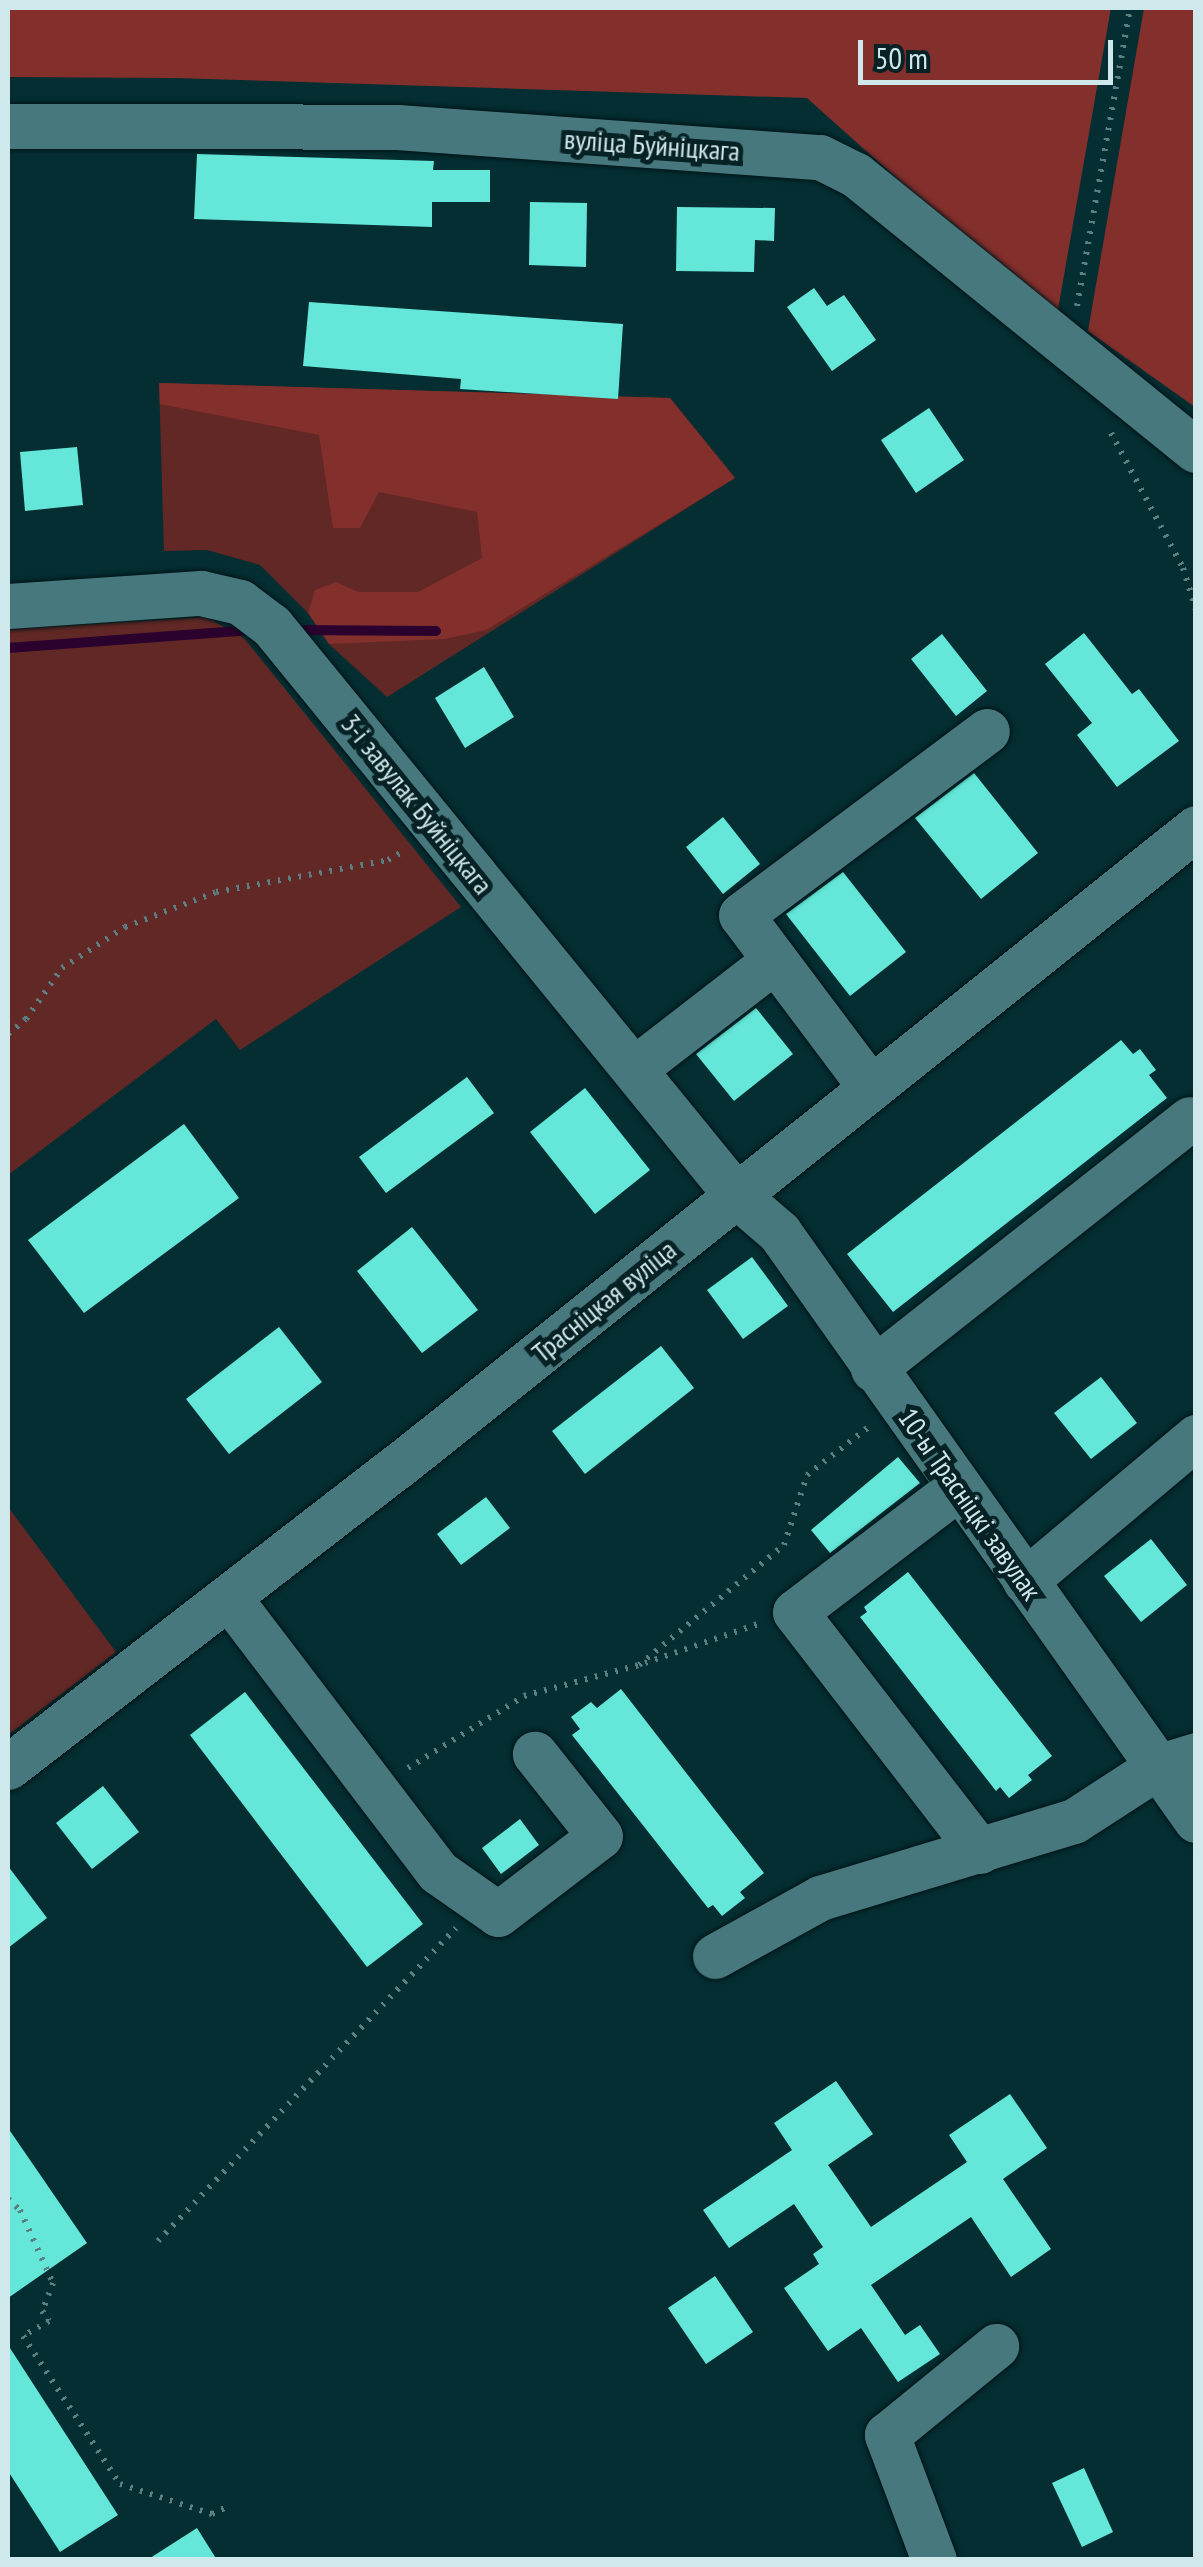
<!DOCTYPE html>
<meta charset="utf-8">
<style>
body{margin:0}
#map{position:relative;width:1203px;height:2567px;overflow:hidden;background:#042e32;font-family:"PT Sans Narrow",sans-serif}
div>[style]{position:absolute}
[style*='--x']{left:calc(var(--x)*1px);top:calc(var(--y)*1px);width:calc(var(--w)*1px);rotate:calc(var(--a)*1deg)}
.green>*{inset:0;background:#622825}
.forest>*{inset:0;background:#832f2c}
.stream>*{height:10px;margin:-5px;padding:0 5px;transform-origin:5px;border-radius:5px;background:#2b012e}
.building>*{inset:0;background:#64e7d8}
.path>*{height:6px;margin-top:-3px;transform-origin:0;background:repeating-linear-gradient(90deg,#5c7f82 0 2.5px,transparent 0 10.5px)}
.roads{filter:drop-shadow(0 0 2px #001417) drop-shadow(0 0 2px #001417)}
.minor>*{height:45px;margin:-22.5px;padding:0 22.5px;transform-origin:22.5px;border-radius:22.5px;background:#46787e}
span{translate:-50% -50%;white-space:nowrap;text-align:center;line-height:1.15;-webkit-text-stroke:10px #072225;paint-order:stroke}
.street-label{font-size:28px;color:#cee8eb}
.frame{position:absolute;inset:0;border:10px solid #cee8eb;pointer-events:none}
.scale{position:absolute;left:858px;top:40px;width:255px;height:45px;box-sizing:border-box;border:5px solid #cee8eb;border-top:0;padding-left:12px;font-size:30px;line-height:35px;white-space:nowrap;color:#cee8eb;-webkit-text-stroke:8px #072225;paint-order:stroke}
</style>
<div id="map">
<div class="green">
<div style="clip-path:polygon(159px 383px,670px 398px,735px 478px,387px 697px,329px 644px,308px 613px,260px 565px,207px 550px,164px 551px)"></div>
<div style="clip-path:polygon(206px 617px,244px 638px,461px 907px,240px 1050px,216px 1019px,8px 1175px,8px 629px)"></div>
<div style="clip-path:polygon(8px 1507px,116px 1652px,8px 1735px)"></div>
</div>
<div class="forest">
<div style="clip-path:polygon(8px 8px,1111px 8px,1056px 321px,807px 98px,175px 78px,8px 77px)"></div>
<div style="clip-path:polygon(1144px 8px,1195px 8px,1195px 407px,1088px 331px)"></div>
<div style="clip-path:polygon(159px 383px,670px 398px,735px 478px,486px 630px,445px 639px,329px 644px,308px 613px,315px 590px,336px 582px,358px 592px,418px 592px,482px 558px,477px 512px,379px 492px,360px 528px,333px 528px,319px 435px,160px 404px)"></div>
</div>
<div class="stream">
<div style="--x:292;--y:630;--w:144;--a:0.4"></div>
<div style="--x:8;--y:648;--w:249;--a:-4.2"></div>
</div>
<div class="building">
<div style="clip-path:polygon(197px 154px,434px 161px,433px 170px,490px 170px,490px 202px,432px 202px,432px 227px,194px 219px)"></div>
<div style="clip-path:polygon(530px 202px,587px 203px,586px 267px,529px 265px)"></div>
<div style="clip-path:polygon(677px 207px,775px 208px,774px 241px,755px 240px,754px 272px,676px 271px)"></div>
<div style="clip-path:polygon(814px 288px,827px 306px,844px 295px,876px 340px,832px 371px,787px 307px)"></div>
<div style="clip-path:polygon(309px 302px,623px 324px,618px 399px,460px 389px,461px 379px,303px 366px)"></div>
<div style="clip-path:polygon(929px 408px,964px 460px,916px 493px,881px 440px)"></div>
<div style="clip-path:polygon(77px 447px,83px 505px,25px 511px,20px 452px)"></div>
<div style="clip-path:polygon(1084px 633px,1132px 694px,1139px 689px,1179px 741px,1117px 787px,1077px 735px,1092px 723px,1045px 664px)"></div>
<div style="clip-path:polygon(942px 634px,987px 691px,956px 716px,911px 659px)"></div>
<div style="clip-path:polygon(484px 667px,514px 717px,465px 748px,435px 698px)"></div>
<div style="clip-path:polygon(974px 773px,1038px 853px,981px 899px,915px 818px)"></div>
<div style="clip-path:polygon(723px 817px,760px 864px,723px 894px,686px 847px)"></div>
<div style="clip-path:polygon(843px 872px,906px 952px,850px 996px,786px 914px)"></div>
<div style="clip-path:polygon(756px 1008px,793px 1054px,734px 1101px,696px 1054px)"></div>
<div style="clip-path:polygon(1121px 1040px,1133px 1054px,1140px 1049px,1156px 1070px,1149px 1075px,1167px 1098px,893px 1312px,847px 1254px)"></div>
<div style="clip-path:polygon(467px 1077px,494px 1113px,386px 1193px,359px 1157px)"></div>
<div style="clip-path:polygon(585px 1088px,650px 1170px,595px 1214px,530px 1132px)"></div>
<div style="clip-path:polygon(184px 1124px,239px 1198px,84px 1313px,28px 1240px)"></div>
<div style="clip-path:polygon(412px 1227px,478px 1310px,422px 1353px,357px 1271px)"></div>
<div style="clip-path:polygon(752px 1257px,788px 1306px,743px 1339px,707px 1290px)"></div>
<div style="clip-path:polygon(279px 1327px,322px 1382px,229px 1454px,186px 1399px)"></div>
<div style="clip-path:polygon(661px 1346px,694px 1388px,585px 1474px,552px 1431px)"></div>
<div style="clip-path:polygon(1101px 1377px,1137px 1423px,1091px 1459px,1054px 1413px)"></div>
<div style="clip-path:polygon(898px 1457px,920px 1483px,830px 1553px,811px 1530px)"></div>
<div style="clip-path:polygon(486px 1497px,510px 1528px,461px 1565px,437px 1534px)"></div>
<div style="clip-path:polygon(1151px 1539px,1187px 1585px,1141px 1622px,1104px 1576px)"></div>
<div style="clip-path:polygon(908px 1572px,1052px 1756px,1028px 1775px,1032px 1780px,1009px 1798px,1000px 1787px,996px 1791px,860px 1617px,867px 1612px,864px 1607px)"></div>
<div style="clip-path:polygon(621px 1689px,764px 1873px,740px 1892px,745px 1898px,722px 1916px,713px 1905px,708px 1908px,572px 1735px,580px 1729px,571px 1717px,591px 1702px,597px 1708px)"></div>
<div style="clip-path:polygon(245px 1692px,423px 1924px,367px 1967px,190px 1735px)"></div>
<div style="clip-path:polygon(103px 1786px,139px 1832px,92px 1869px,56px 1823px)"></div>
<div style="clip-path:polygon(520px 1819px,539px 1845px,501px 1874px,482px 1848px)"></div>
<div style="clip-path:polygon(8px 1866px,47px 1918px,8px 1948px)"></div>
<div style="clip-path:polygon(836px 2081px,873px 2134px,828px 2165px,871px 2227px,967px 2162px,949px 2135px,1010px 2094px,1047px 2148px,1003px 2179px,1051px 2249px,1011px 2277px,971px 2217px,871px 2285px,905px 2335px,920px 2325px,940px 2354px,898px 2382px,861px 2328px,828px 2351px,784px 2288px,819px 2264px,813px 2254px,823px 2247px,794px 2204px,729px 2248px,703px 2210px,792px 2150px,774px 2123px)"></div>
<div style="clip-path:polygon(8px 2128px,87px 2243px,8px 2298px)"></div>
<div style="clip-path:polygon(715px 2276px,753px 2332px,706px 2364px,668px 2308px)"></div>
<div style="clip-path:polygon(8px 2345px,118px 2515px,60px 2552px,8px 2471px)"></div>
<div style="clip-path:polygon(1084px 2468px,1113px 2532px,1082px 2547px,1052px 2483px)"></div>
<div style="clip-path:polygon(197px 2528px,217px 2560px,147px 2560px)"></div>
</div>
<div class="path">
<div style="--x:1077;--y:306;--w:303;--a:-79.9"></div>
<div style="--x:1111;--y:433;--w:153;--a:61.9"></div>
<div style="--x:1183;--y:568;--w:44;--a:72.8"></div>
<div style="--x:8;--y:1034;--w:23;--a:-40"></div>
<div style="--x:26;--y:1019;--w:62;--a:-54.8"></div>
<div style="--x:62;--y:968;--w:75;--a:-33.1"></div>
<div style="--x:125;--y:927;--w:97;--a:-21"></div>
<div style="--x:216;--y:892;--w:175;--a:-10.5"></div>
<div style="--x:388;--y:860;--w:20;--a:-30"></div>
<div style="--x:645;--y:1663;--w:123;--a:-19"></div>
<div style="--x:408;--y:1768;--w:137;--a:-31.8"></div>
<div style="--x:524;--y:1696;--w:119;--a:-15.1"></div>
<div style="--x:639;--y:1665;--w:188;--a:-39.6"></div>
<div style="--x:784;--y:1545;--w:74;--a:-71.8"></div>
<div style="--x:807;--y:1475;--w:80;--a:-37.9"></div>
<div style="--x:8;--y:2199;--w:16;--a:43"></div>
<div style="--x:20;--y:2210;--w:80;--a:65.7"></div>
<div style="--x:53;--y:2283;--w:30;--a:111"></div>
<div style="--x:42;--y:2311;--w:12;--a:55"></div>
<div style="--x:49;--y:2321;--w:30;--a:150"></div>
<div style="--x:23;--y:2336;--w:177;--a:56.8"></div>
<div style="--x:120;--y:2484;--w:97;--a:18.1"></div>
<div style="--x:212;--y:2514;--w:14;--a:-25"></div>
<div style="--x:158;--y:2241;--w:432;--a:-46.4"></div>
</div>
<div class="roads">
<div class="minor">
<div style="--x:8;--y:126;--w:389;--a:0.1"></div>
<div style="--x:397;--y:127;--w:424;--a:4.1"></div>
<div style="--x:820;--y:157;--w:40;--a:26.6"></div>
<div style="--x:856;--y:175;--w:437;--a:39"></div>
<div style="--x:8;--y:606;--w:193;--a:-3.9"></div>
<div style="--x:201;--y:593;--w:40;--a:13"></div>
<div style="--x:240;--y:602;--w:39;--a:37"></div>
<div style="--x:271;--y:625;--w:736;--a:50.79"></div>
<div style="--x:736;--y:1195;--w:57;--a:40.7"></div>
<div style="--x:779;--y:1232;--w:721;--a:54.66"></div>
<div style="--x:634;--y:1069;--w:178;--a:-37.7"></div>
<div style="--x:871;--y:1088;--w:216;--a:-126.9"></div>
<div style="--x:741;--y:915;--w:307;--a:-36.8"></div>
<div style="--x:873;--y:1369;--w:403;--a:-38.3"></div>
<div style="--x:959;--y:1487;--w:206;--a:142.7"></div>
<div style="--x:795;--y:1612;--w:302;--a:52.3"></div>
<div style="--x:1025;--y:1581;--w:224;--a:-40.1"></div>
<div style="--x:230;--y:1599;--w:343;--a:52.7"></div>
<div style="--x:438;--y:1872;--w:73;--a:35"></div>
<div style="--x:498;--y:1914;--w:128;--a:-37.4"></div>
<div style="--x:600;--y:1836;--w:105;--a:-128.4"></div>
<div style="--x:8;--y:1767;--w:493;--a:-37.7"></div>
<div style="--x:398;--y:1466;--w:1022;--a:-38.64"></div>
<div style="--x:715;--y:1956;--w:120;--a:-28.9"></div>
<div style="--x:820;--y:1898;--w:265;--a:-16.9"></div>
<div style="--x:1074;--y:1821;--w:99;--a:-33"></div>
<div style="--x:1157;--y:1767;--w:41;--a:-17.1"></div>
<div style="--x:934;--y:2560;--w:134;--a:-110.6"></div>
<div style="--x:887;--y:2435;--w:141;--a:-39.2"></div>
</div>
</div>
<div class="street-label">
<span style="left:652px;top:145px;rotate:4deg">вуліца Буйніцкага</span>
<span style="left:417px;top:804px;rotate:51deg">3-і завулак Буйніцкага</span>
<span style="left:604px;top:1301px;rotate:-39deg">Трасніцкая вуліца</span>
<span style="left:970px;top:1504px;rotate:55deg">10-ы Трасніцкі завулак</span>
</div>
<div class="frame"></div>
<div class="scale">50 m</div>
</div>
